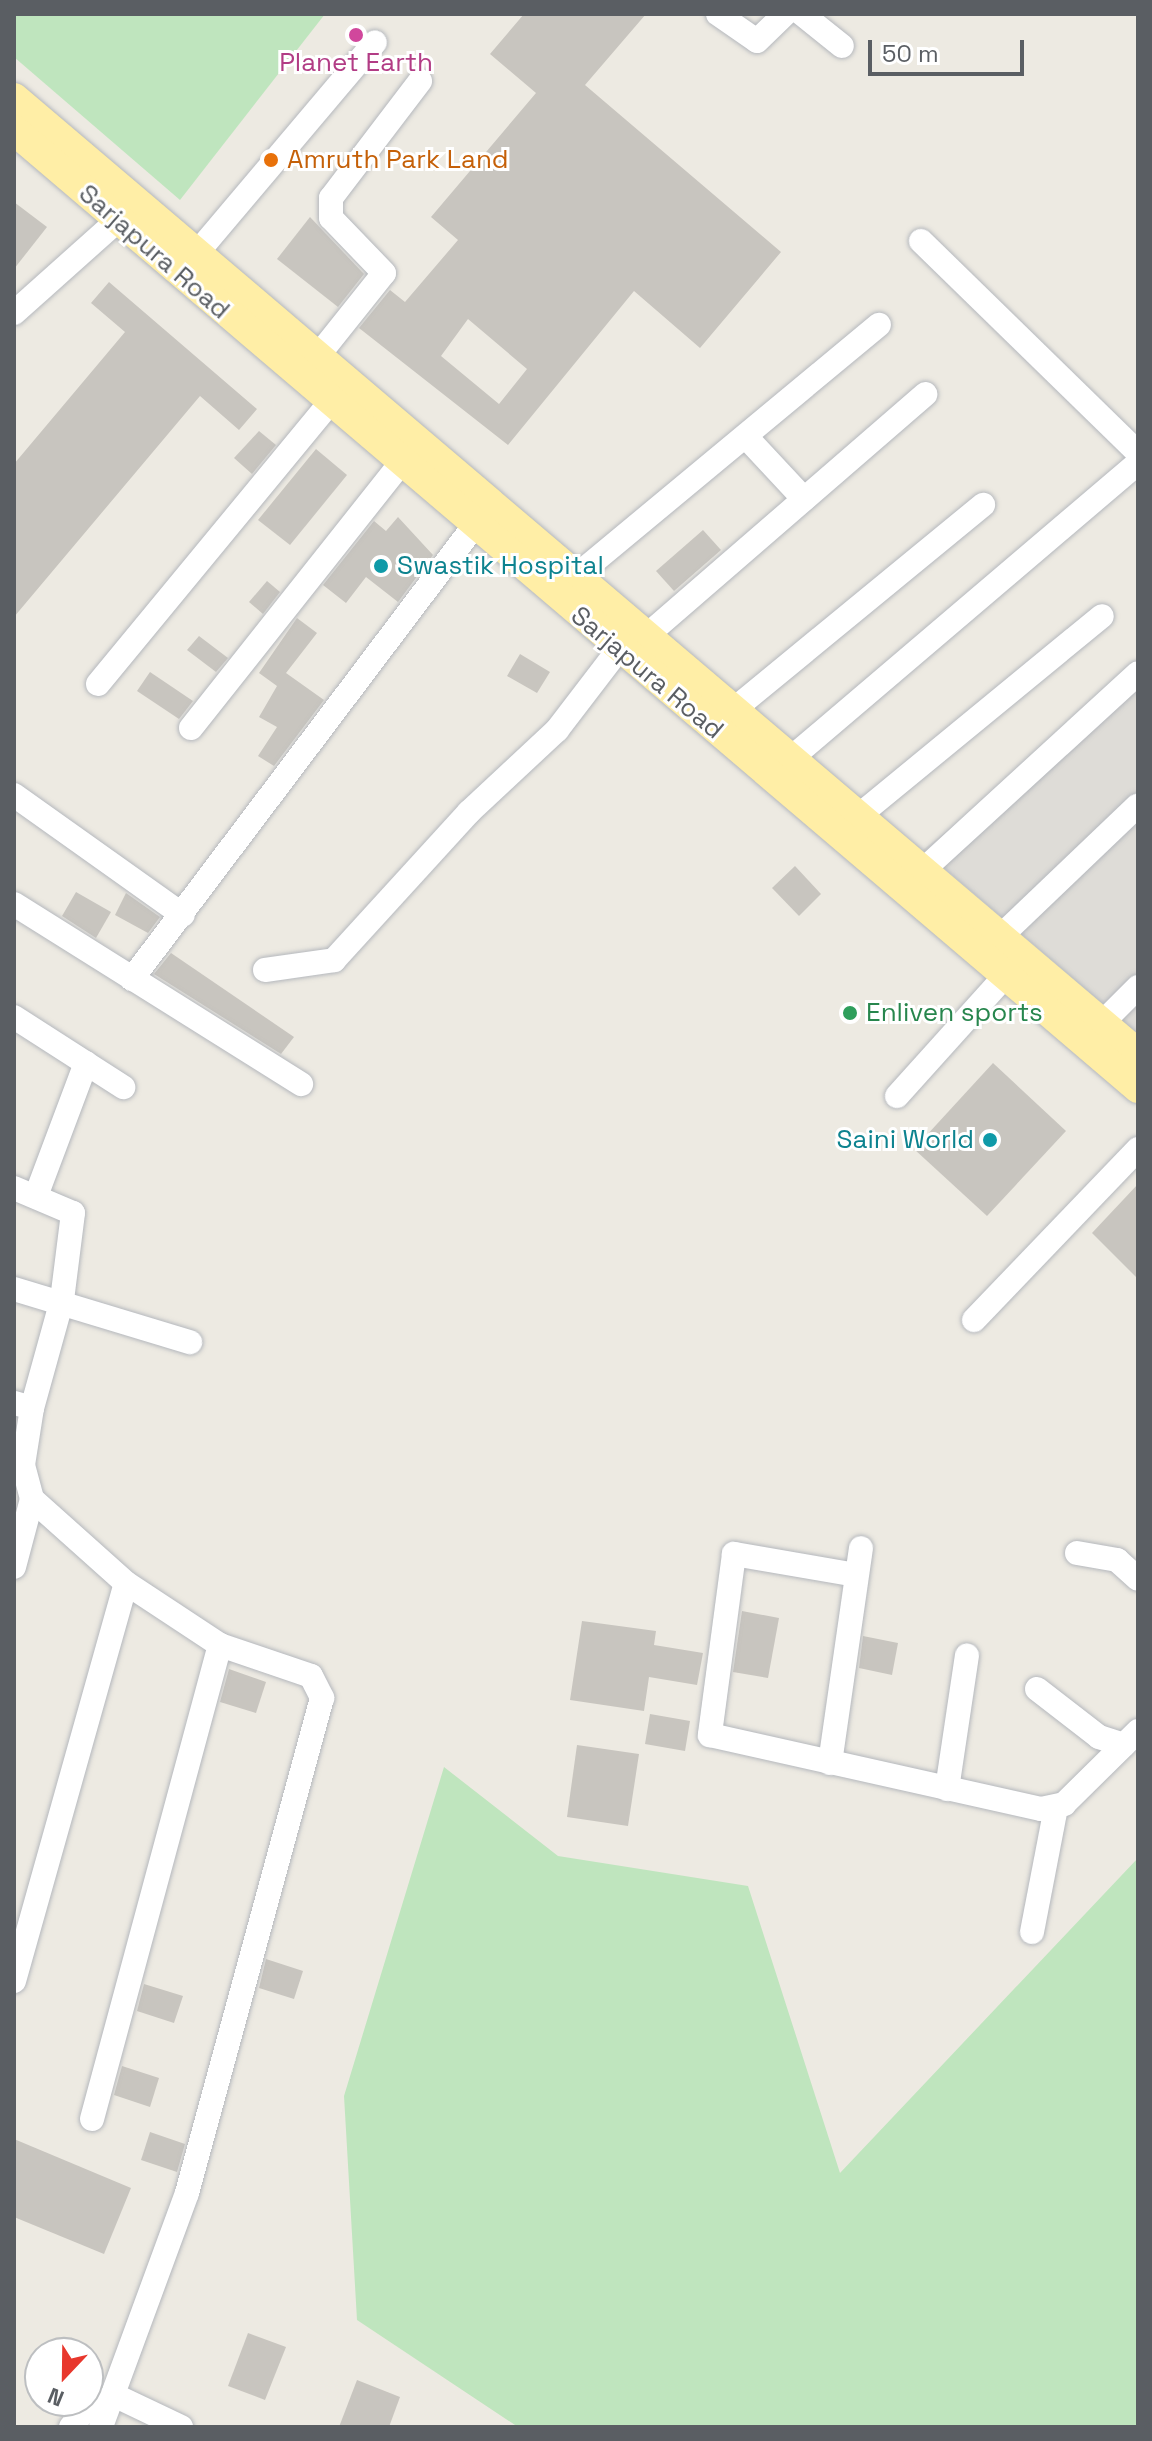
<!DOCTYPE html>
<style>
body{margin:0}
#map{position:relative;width:1152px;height:2441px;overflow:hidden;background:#edeae2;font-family:"Space Grotesk",sans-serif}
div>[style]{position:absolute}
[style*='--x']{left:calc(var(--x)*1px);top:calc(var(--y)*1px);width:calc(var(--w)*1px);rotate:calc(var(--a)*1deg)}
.industrial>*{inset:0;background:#dedcd7}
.green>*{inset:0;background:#bfe5be}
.building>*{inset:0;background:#c8c5bf}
.roads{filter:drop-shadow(0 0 2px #b5b8bd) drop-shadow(0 0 2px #b5b8bd)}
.minor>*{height:24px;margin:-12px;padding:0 12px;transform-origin:12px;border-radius:12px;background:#fff}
.major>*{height:30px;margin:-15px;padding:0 15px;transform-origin:15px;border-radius:15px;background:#ffeea6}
.dots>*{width:22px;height:22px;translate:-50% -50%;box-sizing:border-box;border:4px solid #fff;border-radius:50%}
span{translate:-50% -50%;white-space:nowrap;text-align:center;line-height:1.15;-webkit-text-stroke:6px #fff;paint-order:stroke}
.hotel-label{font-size:26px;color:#b23c85}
.food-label{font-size:26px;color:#c56008}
.left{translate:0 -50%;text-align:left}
.street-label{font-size:26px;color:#5a5e63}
.culture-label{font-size:26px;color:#0d838f}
.right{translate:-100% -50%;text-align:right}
.leisure-label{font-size:26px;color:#27864d}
.frame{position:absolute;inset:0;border:16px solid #5a5e63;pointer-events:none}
.north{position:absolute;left:24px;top:2337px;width:80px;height:80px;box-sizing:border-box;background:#fff;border:2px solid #bdbfc1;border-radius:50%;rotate:202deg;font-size:22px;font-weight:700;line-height:32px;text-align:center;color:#5a5e63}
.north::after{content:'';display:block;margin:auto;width:28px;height:36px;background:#e8372d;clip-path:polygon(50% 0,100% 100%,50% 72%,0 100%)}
.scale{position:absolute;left:868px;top:40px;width:156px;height:36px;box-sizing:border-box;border:4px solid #5a5e63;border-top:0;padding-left:10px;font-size:24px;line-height:28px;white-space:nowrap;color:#5a5e63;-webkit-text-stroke:6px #fff;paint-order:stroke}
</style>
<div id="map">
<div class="industrial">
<div style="clip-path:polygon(1138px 678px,1138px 1034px,923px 850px)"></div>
</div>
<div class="green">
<div style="clip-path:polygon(14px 14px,325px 14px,180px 200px,14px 57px)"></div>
<div style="clip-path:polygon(444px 1767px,558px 1856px,748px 1886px,840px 2173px,1138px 1858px,1138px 2427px,518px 2427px,357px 2320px,344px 2096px)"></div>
</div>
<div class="building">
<div style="clip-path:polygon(evenodd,524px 14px,646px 14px,585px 85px,781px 252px,700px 348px,634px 291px,508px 445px,359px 328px,390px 290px,405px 302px,458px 240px,431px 217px,536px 93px,490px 54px,524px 14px,468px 319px,527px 369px,499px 404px,441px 356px,468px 319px)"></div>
<div style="clip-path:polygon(14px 202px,47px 227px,14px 269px)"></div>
<div style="clip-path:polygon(310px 217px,364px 274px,338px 307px,277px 259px)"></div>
<div style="clip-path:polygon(109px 282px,257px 409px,239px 430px,200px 396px,14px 617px,14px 464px,125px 332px,91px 303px)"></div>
<div style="clip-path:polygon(259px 431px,276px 445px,252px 474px,234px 458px)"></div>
<div style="clip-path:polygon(316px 449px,347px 475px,290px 545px,258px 520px)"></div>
<div style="clip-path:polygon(398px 517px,433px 555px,398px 602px,366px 577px,346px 603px,323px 585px,374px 521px,386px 531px)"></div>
<div style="clip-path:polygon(703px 530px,721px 550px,674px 591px,656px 571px)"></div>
<div style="clip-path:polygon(267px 581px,280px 592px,263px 614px,249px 602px)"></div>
<div style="clip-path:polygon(297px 618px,317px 633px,286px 673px,324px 700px,274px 766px,258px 756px,277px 727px,259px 717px,277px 686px,259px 673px)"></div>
<div style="clip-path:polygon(199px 636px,228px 658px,216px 672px,187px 650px)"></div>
<div style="clip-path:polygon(520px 654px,550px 672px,537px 693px,507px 676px)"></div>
<div style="clip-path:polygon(150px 672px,193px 701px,179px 719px,137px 691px)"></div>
<div style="clip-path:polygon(795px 866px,821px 894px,799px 916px,772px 888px)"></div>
<div style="clip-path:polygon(76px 892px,111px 912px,96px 938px,62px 916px)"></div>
<div style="clip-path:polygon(126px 893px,160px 917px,148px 933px,115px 915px)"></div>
<div style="clip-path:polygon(171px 953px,294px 1037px,281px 1054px,154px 974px)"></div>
<div style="clip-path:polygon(993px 1063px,1066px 1131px,987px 1216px,914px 1149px)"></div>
<div style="clip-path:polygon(1138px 1184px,1138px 1279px,1092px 1233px)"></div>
<div style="clip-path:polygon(742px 1611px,779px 1618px,768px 1678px,733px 1672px)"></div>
<div style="clip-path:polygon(582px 1621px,656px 1631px,654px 1645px,703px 1653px,697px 1685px,649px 1677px,644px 1711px,570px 1700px)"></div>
<div style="clip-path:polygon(863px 1636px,898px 1643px,892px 1675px,859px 1668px)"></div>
<div style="clip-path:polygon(229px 1669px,266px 1682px,256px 1713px,220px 1702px)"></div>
<div style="clip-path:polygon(650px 1714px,690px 1721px,685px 1751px,645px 1744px)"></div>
<div style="clip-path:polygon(577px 1745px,639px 1754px,628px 1826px,567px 1817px)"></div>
<div style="clip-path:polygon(266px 1959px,303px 1971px,294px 1999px,259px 1988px)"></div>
<div style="clip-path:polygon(144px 1984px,183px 1996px,174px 2023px,137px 2011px)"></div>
<div style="clip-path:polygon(122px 2066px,159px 2078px,150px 2107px,114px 2095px)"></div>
<div style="clip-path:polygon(150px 2132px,185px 2144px,177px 2172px,141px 2160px)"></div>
<div style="clip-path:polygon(14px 2139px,131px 2188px,104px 2254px,14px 2217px)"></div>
<div style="clip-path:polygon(248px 2333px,286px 2347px,265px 2400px,228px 2386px)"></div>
<div style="clip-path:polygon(357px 2380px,400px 2397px,389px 2427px,339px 2427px)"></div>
</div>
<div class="roads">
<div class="minor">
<div style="--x:718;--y:14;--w:47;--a:34.7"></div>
<div style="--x:757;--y:41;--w:39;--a:-44"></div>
<div style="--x:802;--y:14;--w:51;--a:38.7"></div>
<div style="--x:921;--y:241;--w:303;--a:44.3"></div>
<div style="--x:196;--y:254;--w:277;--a:-49.8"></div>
<div style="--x:14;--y:313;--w:140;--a:-41.8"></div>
<div style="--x:317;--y:357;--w:107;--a:-51.4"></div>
<div style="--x:384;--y:273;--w:76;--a:-133.9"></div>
<div style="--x:331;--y:218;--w:20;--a:-90"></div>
<div style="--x:331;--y:198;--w:147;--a:-52.7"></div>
<div style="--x:748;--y:439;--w:82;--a:47"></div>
<div style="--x:575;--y:577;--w:395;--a:-39.7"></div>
<div style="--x:645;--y:637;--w:371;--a:-40.9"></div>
<div style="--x:98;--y:684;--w:364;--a:-50.5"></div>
<div style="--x:732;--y:711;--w:325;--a:-39.4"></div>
<div style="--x:191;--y:728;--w:340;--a:-51.6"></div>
<div style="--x:789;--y:760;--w:458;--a:-40.4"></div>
<div style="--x:14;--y:795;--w:207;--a:35.4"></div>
<div style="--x:856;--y:818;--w:318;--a:-39.4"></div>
<div style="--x:921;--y:872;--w:294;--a:-42.5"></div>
<div style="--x:14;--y:904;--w:339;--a:32.1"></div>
<div style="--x:1000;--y:937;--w:190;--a:-43.7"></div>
<div style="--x:265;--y:970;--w:70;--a:-8.2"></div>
<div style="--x:334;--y:960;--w:200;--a:-47.6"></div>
<div style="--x:469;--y:812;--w:120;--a:-43"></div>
<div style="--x:557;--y:730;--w:102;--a:-52.6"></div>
<div style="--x:132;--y:979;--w:588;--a:-52.95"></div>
<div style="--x:14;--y:1017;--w:130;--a:32.7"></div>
<div style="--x:1102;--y:1023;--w:51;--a:-45"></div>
<div style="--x:897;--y:1096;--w:161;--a:-48"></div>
<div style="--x:14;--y:1188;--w:64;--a:23"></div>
<div style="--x:73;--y:1213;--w:88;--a:97.2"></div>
<div style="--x:62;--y:1300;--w:112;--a:105.5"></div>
<div style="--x:32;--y:1408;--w:19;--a:-164"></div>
<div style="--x:36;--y:1196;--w:142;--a:-69.4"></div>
<div style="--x:14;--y:1289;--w:184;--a:16.8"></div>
<div style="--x:974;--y:1320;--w:237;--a:-46.2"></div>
<div style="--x:32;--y:1408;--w:58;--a:99"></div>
<div style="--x:23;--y:1465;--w:35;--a:75"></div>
<div style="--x:32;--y:1499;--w:126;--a:41.8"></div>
<div style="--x:126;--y:1583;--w:113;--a:33.4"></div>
<div style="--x:220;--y:1645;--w:96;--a:18.8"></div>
<div style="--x:311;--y:1676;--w:25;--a:63"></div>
<div style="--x:322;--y:1698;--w:513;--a:105.26"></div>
<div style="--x:187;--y:2193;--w:249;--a:110.2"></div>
<div style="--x:1077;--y:1553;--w:41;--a:9.9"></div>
<div style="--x:1117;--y:1560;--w:28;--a:42"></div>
<div style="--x:14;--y:1567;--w:70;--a:-75.2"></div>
<div style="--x:856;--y:1575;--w:124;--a:-170.2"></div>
<div style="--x:734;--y:1554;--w:183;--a:97.6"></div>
<div style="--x:710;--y:1735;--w:339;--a:12.6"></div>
<div style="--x:1041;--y:1809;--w:24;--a:-12"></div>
<div style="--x:1064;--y:1804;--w:104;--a:-44.6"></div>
<div style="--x:1037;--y:1689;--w:78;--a:37.7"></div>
<div style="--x:1099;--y:1737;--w:26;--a:18"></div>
<div style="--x:830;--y:1763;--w:217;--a:-81.8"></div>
<div style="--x:947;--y:1789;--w:135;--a:-81.5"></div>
<div style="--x:1032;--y:1932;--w:127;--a:-79.1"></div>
<div style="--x:14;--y:1981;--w:413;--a:-74.3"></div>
<div style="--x:92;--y:2119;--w:491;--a:-74.9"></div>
<div style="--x:71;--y:2427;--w:30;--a:-50"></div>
<div style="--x:90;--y:2404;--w:29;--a:-14"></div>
<div style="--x:118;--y:2397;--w:70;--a:25.5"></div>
</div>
<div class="major">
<div style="--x:14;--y:98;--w:1476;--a:40.38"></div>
<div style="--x:14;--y:130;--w:1477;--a:40.44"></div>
</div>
</div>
<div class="dots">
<div style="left:356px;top:35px;background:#d1479c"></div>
<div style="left:271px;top:160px;background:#e8710a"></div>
<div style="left:381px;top:566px;background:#0f9aa8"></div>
<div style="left:850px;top:1013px;background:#2e9e5b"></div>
<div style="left:990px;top:1140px;background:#0f9aa8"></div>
</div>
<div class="hotel-label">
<span style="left:356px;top:63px">Planet Earth</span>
</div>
<div class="food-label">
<span class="left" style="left:287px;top:160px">Amruth Park Land</span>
</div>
<div class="street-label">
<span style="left:154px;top:252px;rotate:41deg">Sarjapura Road</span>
<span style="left:647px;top:673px;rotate:40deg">Sarjapura Road</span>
</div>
<div class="culture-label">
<span class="left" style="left:397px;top:566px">Swastik Hospital</span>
<span class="right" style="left:974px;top:1140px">Saini World</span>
</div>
<div class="leisure-label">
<span class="left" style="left:866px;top:1013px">Enliven sports</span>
</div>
<div class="frame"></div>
<div class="north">N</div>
<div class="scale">50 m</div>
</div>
